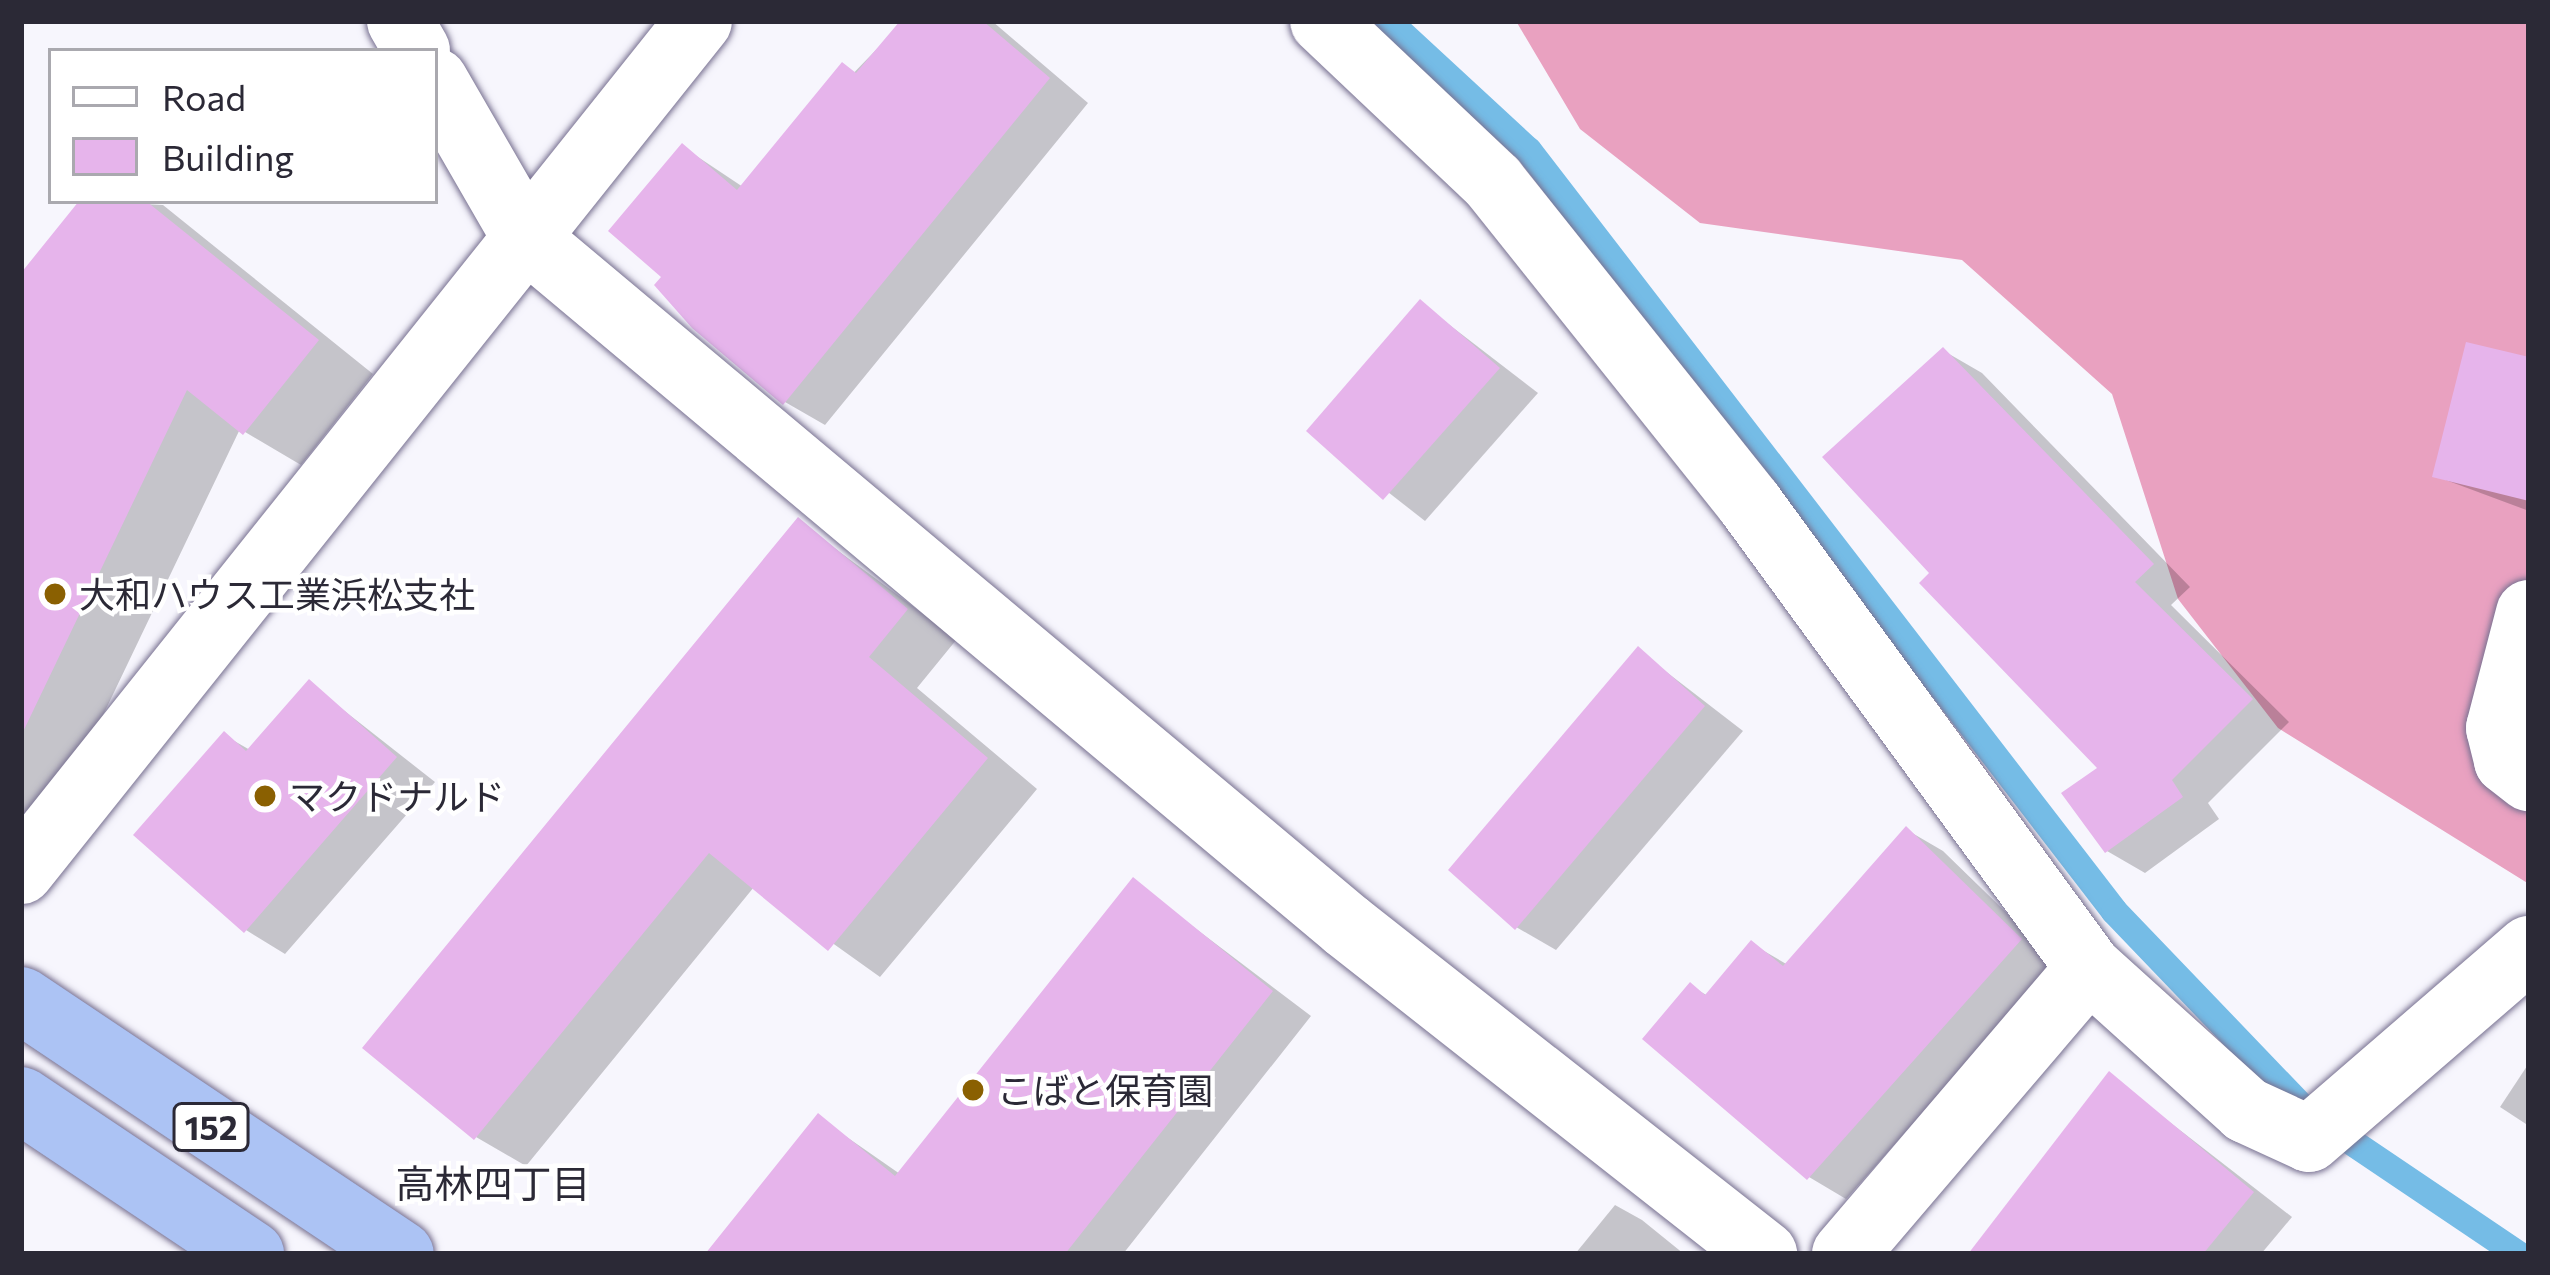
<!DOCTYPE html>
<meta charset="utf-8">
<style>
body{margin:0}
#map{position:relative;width:2550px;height:1275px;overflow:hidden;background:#f7f6fd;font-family:Commissioner,"Noto Sans JP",sans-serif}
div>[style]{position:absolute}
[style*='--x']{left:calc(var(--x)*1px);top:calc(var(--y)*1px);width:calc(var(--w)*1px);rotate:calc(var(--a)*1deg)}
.forest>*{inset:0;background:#e9a1c0}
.shadow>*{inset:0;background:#0003}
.stream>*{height:27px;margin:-13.5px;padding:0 13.5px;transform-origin:13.5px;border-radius:13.5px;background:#75bce6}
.building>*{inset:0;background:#e6b4eb}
.roads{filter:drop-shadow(0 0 3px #787191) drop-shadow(0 0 3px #787191)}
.minor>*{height:66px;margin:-33px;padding:0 33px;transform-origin:33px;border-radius:33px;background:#fff}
.trunk>*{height:66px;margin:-33px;padding:0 33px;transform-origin:33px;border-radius:33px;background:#acc3f4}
.dots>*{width:33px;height:33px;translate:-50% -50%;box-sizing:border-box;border:6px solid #fff;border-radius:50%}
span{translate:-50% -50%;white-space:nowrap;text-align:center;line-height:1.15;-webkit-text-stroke:9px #fff;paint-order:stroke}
.shield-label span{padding:3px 9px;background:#fff;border:3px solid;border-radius:9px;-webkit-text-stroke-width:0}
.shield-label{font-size:33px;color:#2b2936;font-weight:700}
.poi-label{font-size:36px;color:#2b2936}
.left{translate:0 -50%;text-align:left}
.neighbourhood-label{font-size:39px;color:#2b2936}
.frame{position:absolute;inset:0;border:24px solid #2b2936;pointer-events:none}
.legend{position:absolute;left:48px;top:48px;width:390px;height:156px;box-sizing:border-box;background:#fff;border:3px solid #aaa9af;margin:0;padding:15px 21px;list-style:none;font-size:36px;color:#2b2936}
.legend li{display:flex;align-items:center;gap:24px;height:60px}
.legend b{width:60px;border:3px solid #aaa9af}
</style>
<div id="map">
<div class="forest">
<div style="clip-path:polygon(1516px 21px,2529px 21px,2529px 884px,2278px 728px,2178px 599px,2112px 394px,1962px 260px,1700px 223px,1580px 129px)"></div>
</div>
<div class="shadow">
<div style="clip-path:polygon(904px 21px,992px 21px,1088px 103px,825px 425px,785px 402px,665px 277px,683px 147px,743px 187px)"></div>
<div style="clip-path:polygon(83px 201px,163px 205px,373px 374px,301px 465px,240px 429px,50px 826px,21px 812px,21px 278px)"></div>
<div style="clip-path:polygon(1421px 303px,1538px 393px,1425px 521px,1310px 431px)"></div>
<div style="clip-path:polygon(1944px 351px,1982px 373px,2190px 587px,2171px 605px,2289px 722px,2208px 803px,2219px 819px,2145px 873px,2107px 851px,2101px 768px,1934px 573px)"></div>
<div style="clip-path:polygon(2529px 361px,2529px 511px,2435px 476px)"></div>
<div style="clip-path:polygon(798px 521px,957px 639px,917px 688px,1037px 789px,880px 977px,754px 887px,526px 1166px,476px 1137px)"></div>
<div style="clip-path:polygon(1638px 650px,1743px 731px,1556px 950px,1516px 927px)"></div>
<div style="clip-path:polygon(309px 683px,435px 782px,285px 954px,246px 930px,224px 735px,250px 750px)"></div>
<div style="clip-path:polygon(1907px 830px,1943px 851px,2057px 962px,1846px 1199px,1809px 1177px,1691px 986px,1708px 996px,1752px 944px,1788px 965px)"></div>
<div style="clip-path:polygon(1133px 881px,1311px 1016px,1123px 1254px,718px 1254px,818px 1117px,900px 1174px)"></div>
<div style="clip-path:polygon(2529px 1063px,2529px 1126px,2500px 1107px)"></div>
<div style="clip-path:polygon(2109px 1075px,2292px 1217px,2261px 1254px,1970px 1254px)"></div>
<div style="clip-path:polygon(1615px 1205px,1642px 1220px,1684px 1254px,1575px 1254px)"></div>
</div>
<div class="stream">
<div style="--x:1388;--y:21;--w:190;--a:42.7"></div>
<div style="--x:1528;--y:150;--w:960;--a:52.4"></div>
<div style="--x:2114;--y:911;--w:277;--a:46.2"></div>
<div style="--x:2306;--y:1111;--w:256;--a:34"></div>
</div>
<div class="building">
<div style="clip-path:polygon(900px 21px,983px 21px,1050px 78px,783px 405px,692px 328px,654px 285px,661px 277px,608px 231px,682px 143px,737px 190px,842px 62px,856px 73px)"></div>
<div style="clip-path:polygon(79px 201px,146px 201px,319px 340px,243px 435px,187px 390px,21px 736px,21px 273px)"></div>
<div style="clip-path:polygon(1420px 299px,1500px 368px,1383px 500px,1306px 431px)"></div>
<div style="clip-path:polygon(2466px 342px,2529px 357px,2529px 501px,2432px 477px)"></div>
<div style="clip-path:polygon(1943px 347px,2154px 564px,2135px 582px,2253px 699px,2172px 780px,2183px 797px,2105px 853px,2061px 793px,2097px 768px,1919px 583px,1929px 573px,1822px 457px)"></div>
<div style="clip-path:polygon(798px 517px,908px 609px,869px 657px,988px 758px,828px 951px,709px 853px,474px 1140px,362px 1048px)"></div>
<div style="clip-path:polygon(1638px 646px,1705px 706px,1515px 930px,1448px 870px)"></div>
<div style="clip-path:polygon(309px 679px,397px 757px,244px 933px,133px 835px,224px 731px,246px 751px)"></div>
<div style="clip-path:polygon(1906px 826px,2022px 939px,1807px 1180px,1642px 1039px,1690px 982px,1705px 995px,1751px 940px,1783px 966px)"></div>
<div style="clip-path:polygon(1133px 877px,1273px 991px,1065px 1254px,705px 1254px,818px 1113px,895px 1176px)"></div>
<div style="clip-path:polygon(2109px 1071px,2254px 1192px,2203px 1254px,1968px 1254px)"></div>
</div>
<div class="roads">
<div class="minor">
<div style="--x:400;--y:21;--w:34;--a:60"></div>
<div style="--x:1323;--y:21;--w:234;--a:43.4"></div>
<div style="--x:1493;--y:182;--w:412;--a:51.4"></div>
<div style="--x:1750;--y:504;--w:575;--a:53.85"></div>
<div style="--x:2089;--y:968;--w:212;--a:42.1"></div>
<div style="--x:2246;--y:1110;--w:69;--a:24.7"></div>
<div style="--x:2309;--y:1139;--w:291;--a:-40.8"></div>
<div style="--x:435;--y:81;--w:180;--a:60"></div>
<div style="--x:525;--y:237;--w:1073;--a:39.97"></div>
<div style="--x:1347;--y:926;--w:531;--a:38.19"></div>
<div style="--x:2529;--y:613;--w:119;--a:104.6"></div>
<div style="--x:2499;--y:728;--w:34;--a:76"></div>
<div style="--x:2507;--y:761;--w:28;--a:38"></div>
<div style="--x:21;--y:871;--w:1087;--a:-51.42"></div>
<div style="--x:1845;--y:1254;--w:376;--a:-49.5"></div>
</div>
<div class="trunk">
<div style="--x:21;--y:1000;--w:457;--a:33.8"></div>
<div style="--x:21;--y:1100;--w:277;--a:33.8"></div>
</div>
</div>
<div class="dots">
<div style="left:55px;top:594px;background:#8a6001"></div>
<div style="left:265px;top:796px;background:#8a6001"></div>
<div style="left:973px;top:1090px;background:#8a6001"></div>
</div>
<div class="shield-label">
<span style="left:211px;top:1127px">152</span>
</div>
<div class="poi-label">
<span class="left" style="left:79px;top:594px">大和ハウス工業浜松支社</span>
<span class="left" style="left:289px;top:796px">マクドナルド</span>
<span class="left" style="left:997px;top:1090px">こばと保育園</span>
</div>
<div class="neighbourhood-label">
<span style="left:493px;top:1182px">高林四丁目</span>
</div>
<div class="frame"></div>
<ul class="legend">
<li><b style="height:15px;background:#fff"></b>Road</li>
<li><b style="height:33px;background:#e6b4eb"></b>Building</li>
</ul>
</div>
